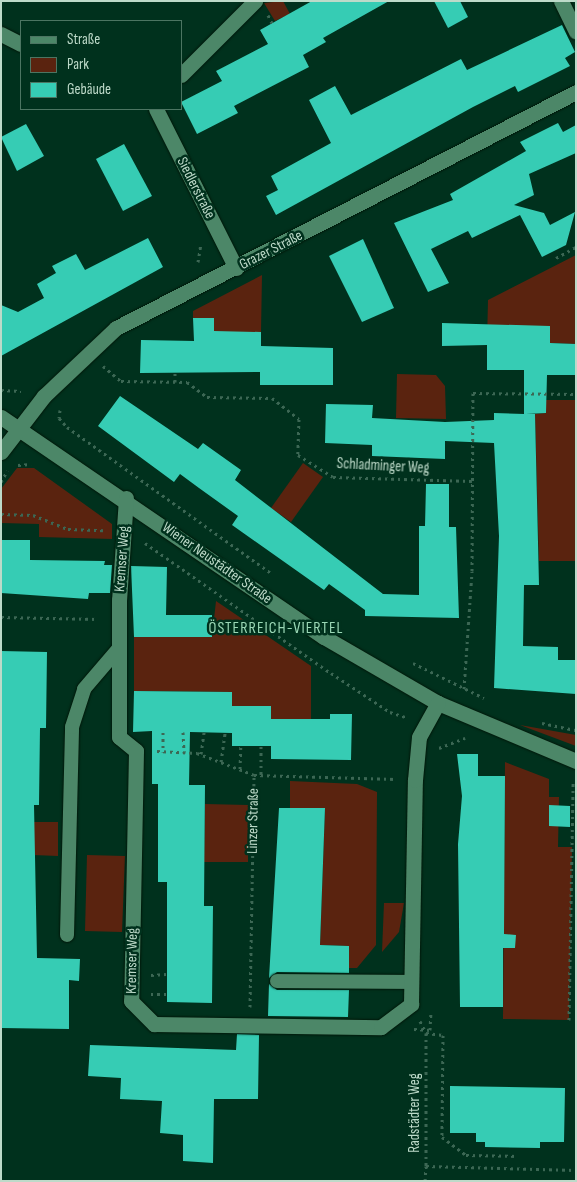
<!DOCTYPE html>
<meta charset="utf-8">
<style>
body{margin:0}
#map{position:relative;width:577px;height:1182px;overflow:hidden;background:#00311d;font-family:"Sofia Sans Condensed",sans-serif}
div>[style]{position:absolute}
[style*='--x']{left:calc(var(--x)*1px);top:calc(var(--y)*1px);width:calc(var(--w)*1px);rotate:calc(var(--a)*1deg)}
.green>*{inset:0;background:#5a230f}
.building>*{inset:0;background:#36ccb4}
.path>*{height:3px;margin-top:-1.5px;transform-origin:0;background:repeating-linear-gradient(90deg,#3c6754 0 2.5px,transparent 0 6.5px)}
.roads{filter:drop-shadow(0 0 1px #001709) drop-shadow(0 0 1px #001709)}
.service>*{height:14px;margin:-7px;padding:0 7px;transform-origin:7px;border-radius:7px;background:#4c8768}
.minor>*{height:15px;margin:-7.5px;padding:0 7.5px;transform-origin:7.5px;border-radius:7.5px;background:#4c8768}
span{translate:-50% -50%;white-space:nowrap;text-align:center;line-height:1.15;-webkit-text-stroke:5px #00311d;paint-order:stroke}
.street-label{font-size:15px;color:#bddac9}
.neighbourhood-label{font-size:16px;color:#9bd8b6;letter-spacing:1px}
.frame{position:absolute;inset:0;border:2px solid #bddac9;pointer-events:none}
.legend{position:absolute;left:20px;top:20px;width:162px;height:90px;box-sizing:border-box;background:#00311d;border:1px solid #4c7562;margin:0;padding:6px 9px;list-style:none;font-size:15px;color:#bddac9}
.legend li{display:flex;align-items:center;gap:10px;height:25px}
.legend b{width:25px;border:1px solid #4c7562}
</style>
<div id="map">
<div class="green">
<div style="clip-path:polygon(283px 1px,290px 14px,275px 21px,264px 3px)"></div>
<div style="clip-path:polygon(576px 255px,576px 344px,550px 343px,550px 327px,532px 327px,487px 342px,488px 300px)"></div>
<div style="clip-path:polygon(262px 275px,261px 332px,214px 332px,213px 318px,193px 318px,193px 311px)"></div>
<div style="clip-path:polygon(397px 374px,436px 375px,445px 386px,446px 419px,396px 418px)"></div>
<div style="clip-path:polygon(546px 400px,576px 400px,576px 561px,539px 561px,535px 414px,546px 413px)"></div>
<div style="clip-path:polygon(303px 463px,323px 477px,291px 522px,271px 508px)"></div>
<div style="clip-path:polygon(17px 468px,34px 468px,112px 524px,112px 539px,39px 537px,39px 524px,1px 523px,1px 489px)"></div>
<div style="clip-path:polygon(216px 601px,311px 666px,311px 719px,271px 719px,271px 706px,232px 706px,232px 692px,134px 691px,134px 637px,212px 637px)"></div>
<div style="clip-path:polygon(520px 725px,576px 735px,576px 746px)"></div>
<div style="clip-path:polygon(505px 762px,549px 779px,549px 797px,559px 797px,558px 847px,572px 847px,569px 1020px,503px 1019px)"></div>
<div style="clip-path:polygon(290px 781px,357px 784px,377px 792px,376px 945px,357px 968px,349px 968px,349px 946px,320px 945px,325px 809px,290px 808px)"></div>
<div style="clip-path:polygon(205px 804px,248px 805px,248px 862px,204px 862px)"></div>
<div style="clip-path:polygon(34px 822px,58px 822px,58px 856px,33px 855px)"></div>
<div style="clip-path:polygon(87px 855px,125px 856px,122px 932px,85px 931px)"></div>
<div style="clip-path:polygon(384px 903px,404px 903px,399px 932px,382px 952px)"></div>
</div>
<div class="building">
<div style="clip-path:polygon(312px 1px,389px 1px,323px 38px,326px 42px,303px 55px,309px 67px,234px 106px,238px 113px,197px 134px,181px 102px,222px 81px,216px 71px,268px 44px,260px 30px)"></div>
<div style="clip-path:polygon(434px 1px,460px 1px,468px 17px,448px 28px)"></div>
<div style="clip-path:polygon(562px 25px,575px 52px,565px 58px,570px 66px,518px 92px,515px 86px,473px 107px,276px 215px,266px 196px,278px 190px,271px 176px,331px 143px,309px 100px,335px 86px,351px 115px,461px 59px,467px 70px)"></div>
<div style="clip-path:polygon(558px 123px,563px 132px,576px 125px,576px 153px,529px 174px,534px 195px,514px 205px,544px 213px,550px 225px,575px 212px,566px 245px,542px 257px,520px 215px,472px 238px,468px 231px,431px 249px,449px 283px,428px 292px,394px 223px,453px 200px,450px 194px,526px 151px,520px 142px)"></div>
<div style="clip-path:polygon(26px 124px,44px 156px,17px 171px,1px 137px)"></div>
<div style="clip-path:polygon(124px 144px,152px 196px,123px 211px,96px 159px)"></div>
<div style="clip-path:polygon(148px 238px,163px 267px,1px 356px,1px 305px,18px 312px,44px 298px,37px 284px,56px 273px,52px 266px,76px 254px,85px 270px)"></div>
<div style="clip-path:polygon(363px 239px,394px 308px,362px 322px,329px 256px)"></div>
<div style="clip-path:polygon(193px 318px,214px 318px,214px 331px,261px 332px,261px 346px,333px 348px,333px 385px,260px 385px,260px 372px,140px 373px,141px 340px,194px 341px)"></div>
<div style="clip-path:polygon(442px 323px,550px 326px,550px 343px,576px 344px,576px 375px,547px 375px,546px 413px,526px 414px,535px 414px,539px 585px,524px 585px,523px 646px,558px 647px,558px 660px,576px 660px,576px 694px,494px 688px,499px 536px,494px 443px,445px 441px,445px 459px,372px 456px,372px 445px,325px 443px,326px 404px,373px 405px,372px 418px,445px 422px,494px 420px,494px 413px,524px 414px,524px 370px,487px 370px,487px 345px,442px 346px)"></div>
<div style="clip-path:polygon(120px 396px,198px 449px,203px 443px,241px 470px,235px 480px,383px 594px,419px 595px,419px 526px,425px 526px,426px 484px,449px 484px,449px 527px,456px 527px,459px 618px,365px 616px,365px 610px,329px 584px,324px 590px,232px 525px,238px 516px,199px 488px,180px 474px,174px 482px,98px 426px)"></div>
<div style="clip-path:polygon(1px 540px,30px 540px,30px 560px,105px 561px,104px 565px,112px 565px,110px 593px,89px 593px,88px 599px,1px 593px)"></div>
<div style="clip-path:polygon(131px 566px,167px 567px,166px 615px,212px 615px,212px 637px,134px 637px)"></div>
<div style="clip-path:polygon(1px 651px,47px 652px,46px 728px,40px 728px,39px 805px,34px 805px,37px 958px,80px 959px,79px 981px,69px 980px,69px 1029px,1px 1028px)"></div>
<div style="clip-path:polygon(134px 691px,232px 692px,232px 706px,271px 706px,271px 719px,330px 719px,330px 714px,352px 714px,351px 760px,271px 759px,271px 746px,232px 746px,232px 733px,190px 732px,189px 785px,205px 785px,204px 906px,213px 906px,212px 1003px,167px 1002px,167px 882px,158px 882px,158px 784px,152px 784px,152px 731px,133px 732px)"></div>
<div style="clip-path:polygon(457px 754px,478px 754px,478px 776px,505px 776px,504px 934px,516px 935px,515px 948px,503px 948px,503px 1007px,460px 1007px,458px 844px,462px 796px)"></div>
<div style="clip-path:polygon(549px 805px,570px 806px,570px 827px,549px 826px)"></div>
<div style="clip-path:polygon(279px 808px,325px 808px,320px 945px,349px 946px,349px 973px,277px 972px,269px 978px)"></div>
<div style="clip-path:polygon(269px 984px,277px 990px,349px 990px,348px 1017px,268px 1016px)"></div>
<div style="clip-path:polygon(237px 1034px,259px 1035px,258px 1099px,214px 1099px,213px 1163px,183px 1161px,183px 1135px,160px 1133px,162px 1101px,120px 1099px,121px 1078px,88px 1076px,90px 1045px,236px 1050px)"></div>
<div style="clip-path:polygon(450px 1086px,565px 1088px,564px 1142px,540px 1142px,540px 1148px,485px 1147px,485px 1142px,476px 1142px,476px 1133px,450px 1133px)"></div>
</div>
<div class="path">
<div style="--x:268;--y:15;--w:9;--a:63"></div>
<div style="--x:556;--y:258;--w:23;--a:-29"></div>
<div style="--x:198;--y:262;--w:18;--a:-81"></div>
<div style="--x:103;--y:366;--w:23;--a:40"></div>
<div style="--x:121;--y:381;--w:66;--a:0.9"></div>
<div style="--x:187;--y:382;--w:25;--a:37"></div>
<div style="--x:207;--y:397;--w:65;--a:0.9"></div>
<div style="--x:272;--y:398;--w:34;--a:38"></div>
<div style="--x:299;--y:419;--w:36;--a:92"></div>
<div style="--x:298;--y:455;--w:41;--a:32.2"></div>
<div style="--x:333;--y:477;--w:139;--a:1.6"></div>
<div style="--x:175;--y:382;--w:10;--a:-90"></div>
<div style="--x:1;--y:390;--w:20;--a:3"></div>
<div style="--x:60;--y:410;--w:8;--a:97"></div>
<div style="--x:59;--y:418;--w:12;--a:48"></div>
<div style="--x:67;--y:427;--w:251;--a:35.6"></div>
<div style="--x:18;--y:465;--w:13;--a:-4"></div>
<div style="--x:1;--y:482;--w:13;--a:-61"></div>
<div style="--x:1;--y:514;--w:32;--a:2"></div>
<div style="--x:33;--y:515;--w:38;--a:22"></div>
<div style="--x:68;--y:529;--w:35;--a:2"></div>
<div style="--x:145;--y:543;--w:227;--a:35"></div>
<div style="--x:331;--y:673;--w:71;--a:33.5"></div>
<div style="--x:390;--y:712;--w:19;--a:18"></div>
<div style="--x:1;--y:617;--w:97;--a:1.2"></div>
<div style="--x:413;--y:663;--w:79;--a:26.2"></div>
<div style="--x:464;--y:689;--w:118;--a:-86.1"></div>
<div style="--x:472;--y:571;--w:178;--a:-89.7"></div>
<div style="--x:473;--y:393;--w:103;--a:0.6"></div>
<div style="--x:542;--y:723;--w:35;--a:12"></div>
<div style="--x:163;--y:732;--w:20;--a:90"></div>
<div style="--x:183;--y:732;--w:21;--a:87"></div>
<div style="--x:261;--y:746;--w:29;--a:90"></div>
<div style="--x:439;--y:748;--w:28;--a:-21"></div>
<div style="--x:157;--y:751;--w:40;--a:2.9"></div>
<div style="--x:197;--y:753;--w:61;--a:21.1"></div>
<div style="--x:254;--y:775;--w:142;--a:1.6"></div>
<div style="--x:201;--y:754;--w:22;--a:-82"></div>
<div style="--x:221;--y:762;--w:29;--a:-82"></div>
<div style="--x:240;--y:769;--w:23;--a:-88"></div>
<div style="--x:151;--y:975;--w:15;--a:-4"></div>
<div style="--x:151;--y:994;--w:15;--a:0"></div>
<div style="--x:250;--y:1007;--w:232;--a:-89"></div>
<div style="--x:569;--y:1020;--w:240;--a:-89"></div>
<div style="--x:420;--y:1021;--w:13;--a:63"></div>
<div style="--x:426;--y:1033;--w:133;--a:90"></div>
<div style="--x:426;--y:1166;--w:150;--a:1.5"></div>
<div style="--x:414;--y:1029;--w:16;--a:4"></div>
<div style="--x:430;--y:1030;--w:18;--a:-87"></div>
<div style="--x:426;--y:1033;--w:17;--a:7"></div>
<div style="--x:443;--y:1035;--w:102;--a:90.6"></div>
<div style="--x:442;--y:1137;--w:30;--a:37"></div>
<div style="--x:466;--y:1155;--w:52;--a:1.1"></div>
<div style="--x:425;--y:1181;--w:15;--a:-86"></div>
</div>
<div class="roads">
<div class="service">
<div style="--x:67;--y:935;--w:208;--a:-88.6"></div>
<div style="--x:72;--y:727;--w:40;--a:-72"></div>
<div style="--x:84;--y:689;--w:54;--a:-49.5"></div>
<div style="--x:277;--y:981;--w:135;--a:0.4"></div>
</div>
<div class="minor">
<div style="--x:561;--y:1;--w:34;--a:64"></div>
<div style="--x:1;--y:34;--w:22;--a:27"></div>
<div style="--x:181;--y:75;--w:105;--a:-45"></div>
<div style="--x:156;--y:109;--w:178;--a:63.3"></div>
<div style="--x:1;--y:417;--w:391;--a:34.3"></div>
<div style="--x:324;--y:637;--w:132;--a:30.1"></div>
<div style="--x:438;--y:703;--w:150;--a:22.8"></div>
<div style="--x:1;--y:452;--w:71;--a:-52.5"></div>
<div style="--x:44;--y:396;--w:99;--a:-43.4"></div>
<div style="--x:116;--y:328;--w:517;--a:-27.16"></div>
<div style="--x:126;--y:498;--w:102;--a:93.9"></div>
<div style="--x:119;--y:600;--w:137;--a:90"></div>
<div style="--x:119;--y:737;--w:22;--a:39"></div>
<div style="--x:136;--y:751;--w:250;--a:91.1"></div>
<div style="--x:131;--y:1001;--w:33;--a:45"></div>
<div style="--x:154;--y:1024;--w:227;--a:0.8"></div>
<div style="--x:381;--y:1027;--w:38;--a:-37"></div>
<div style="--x:411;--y:1004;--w:224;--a:-89"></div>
<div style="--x:415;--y:780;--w:43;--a:-84.7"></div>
<div style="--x:419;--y:737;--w:39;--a:-61"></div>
</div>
</div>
<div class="street-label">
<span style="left:196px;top:188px;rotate:63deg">Siedlerstraße</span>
<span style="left:271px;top:250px;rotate:-27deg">Grazer Straße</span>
<span style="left:383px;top:466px;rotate:3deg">Schladminger Weg</span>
<span style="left:122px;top:559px;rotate:-86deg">Kremser Weg</span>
<span style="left:217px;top:563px;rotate:35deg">Wiener Neustädter Straße</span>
<span style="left:253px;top:821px;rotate:-89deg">Linzer Straße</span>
<span style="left:132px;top:961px;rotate:-89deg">Kremser Weg</span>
<span style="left:415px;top:1113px;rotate:-90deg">Radstädter Weg</span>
</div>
<div class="neighbourhood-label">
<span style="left:276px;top:629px">ÖSTERREICH-VIERTEL</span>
</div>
<div class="frame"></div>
<ul class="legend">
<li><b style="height:6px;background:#4c8768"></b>Straße</li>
<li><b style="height:14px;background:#5a230f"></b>Park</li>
<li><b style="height:14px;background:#36ccb4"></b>Gebäude</li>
</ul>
</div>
